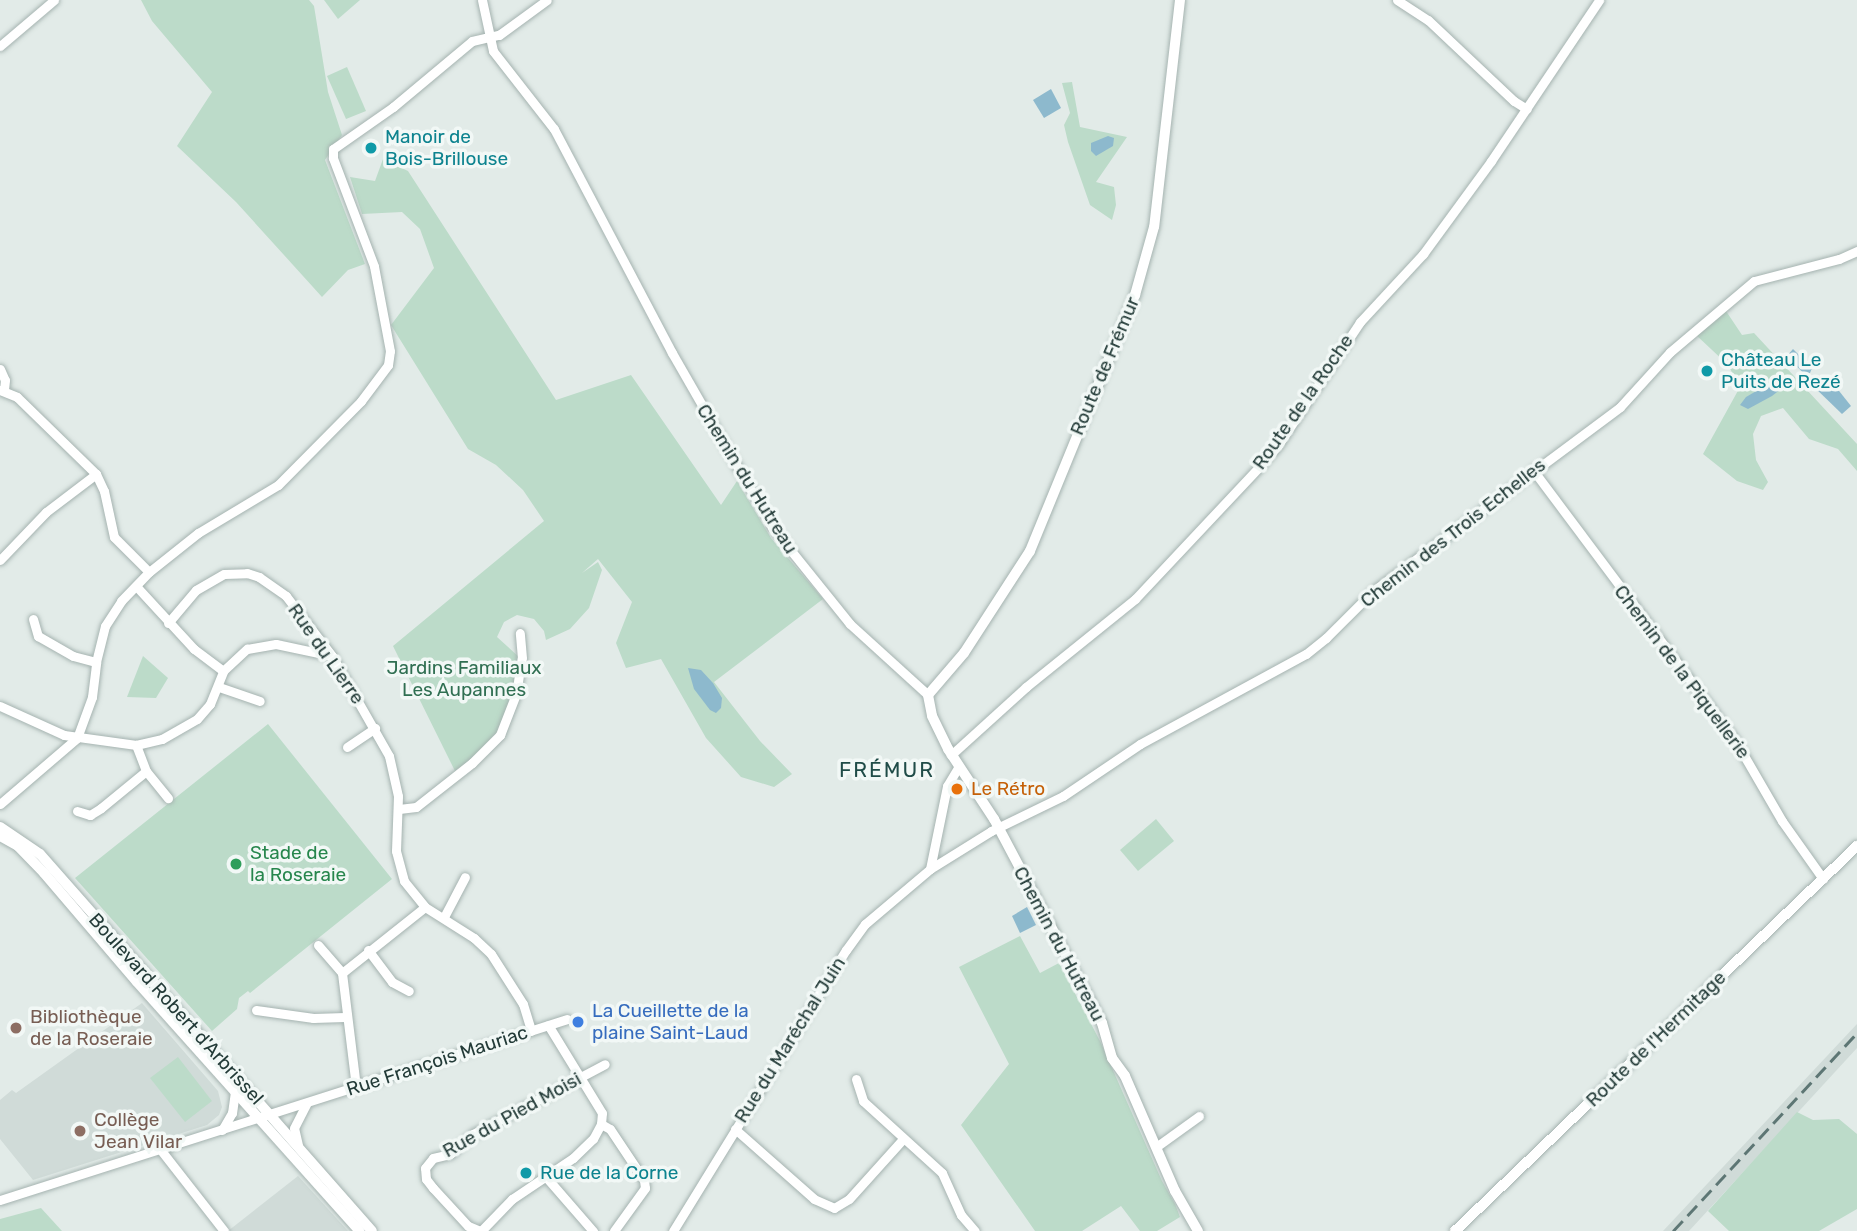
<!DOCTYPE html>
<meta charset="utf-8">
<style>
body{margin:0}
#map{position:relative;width:1857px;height:1231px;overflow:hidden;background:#e2ebe8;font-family:Rubik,sans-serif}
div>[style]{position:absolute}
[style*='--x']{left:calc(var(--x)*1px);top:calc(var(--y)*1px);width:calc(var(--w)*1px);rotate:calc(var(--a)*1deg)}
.built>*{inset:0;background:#d0dbd8}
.green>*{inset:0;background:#bcdbc9}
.water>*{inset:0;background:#8db9cd}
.roads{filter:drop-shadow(0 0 2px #a5b3b0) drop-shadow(0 0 2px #a5b3b0)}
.minor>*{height:9px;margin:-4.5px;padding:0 4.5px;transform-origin:4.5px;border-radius:4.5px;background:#fff}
.tertiary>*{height:10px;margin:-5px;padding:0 5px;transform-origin:5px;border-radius:5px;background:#fff}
.rail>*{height:2.5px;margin-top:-1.25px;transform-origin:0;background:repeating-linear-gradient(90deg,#5d7674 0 14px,transparent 0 21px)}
.dots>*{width:19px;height:19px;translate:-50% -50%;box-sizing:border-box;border:4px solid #f2f8f6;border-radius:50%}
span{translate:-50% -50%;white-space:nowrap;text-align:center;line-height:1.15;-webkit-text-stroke:7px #f2f8f6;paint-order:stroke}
.culture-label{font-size:19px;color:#0d838f}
.left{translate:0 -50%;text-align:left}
.street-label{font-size:19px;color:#233b38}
.park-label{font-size:19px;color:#306f52}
.food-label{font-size:19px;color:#c56008}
.leisure-label{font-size:19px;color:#27864d}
.shop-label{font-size:19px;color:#366cbe}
.education-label{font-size:19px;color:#785e54}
.neighbourhood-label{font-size:21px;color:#204c48;letter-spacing:2px}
</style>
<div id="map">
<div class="built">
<div style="clip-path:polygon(142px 1003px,218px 1091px,222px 1107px,219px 1115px,207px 1125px,33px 1180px,0 1139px,0 1100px,12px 1090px,16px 1093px)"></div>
<div style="clip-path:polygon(1857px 1024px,1857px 1048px,1689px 1231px,1663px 1231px)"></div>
<div style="clip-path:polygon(298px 1176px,348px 1231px,228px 1231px)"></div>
</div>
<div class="green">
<div style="clip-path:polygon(141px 0,309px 0,314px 6px,328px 92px,342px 135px,325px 160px,365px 264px,348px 270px,322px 297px,236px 202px,177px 146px,212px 92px,152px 21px)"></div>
<div style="clip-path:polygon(324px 0,360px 0,338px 19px)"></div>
<div style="clip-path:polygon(347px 67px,366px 111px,346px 119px,327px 76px)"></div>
<div style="clip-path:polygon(1072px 82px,1080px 127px,1127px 137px,1096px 182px,1114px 187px,1116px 205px,1112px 220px,1090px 205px,1068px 142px,1064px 125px,1070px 113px,1062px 83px)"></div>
<div style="clip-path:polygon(383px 159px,408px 171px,556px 400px,631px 375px,721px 505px,737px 481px,771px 538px,823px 599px,714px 682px,760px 741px,792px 774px,774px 787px,741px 777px,706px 738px,661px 659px,626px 668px,616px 643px,632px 602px,598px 559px,582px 573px,598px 562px,602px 570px,589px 608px,570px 629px,546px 640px,544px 631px,534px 619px,517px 615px,504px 622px,497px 637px,519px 657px,514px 689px,500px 729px,471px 760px,455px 771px,393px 646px,544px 521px,523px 490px,496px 465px,468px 449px,391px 325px,434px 268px,420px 229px,402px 212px,362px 214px,350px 177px,375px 181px)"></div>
<div style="clip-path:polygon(1724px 308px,1742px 335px,1754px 333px,1857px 444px,1857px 471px,1838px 449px,1809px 439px,1783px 408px,1761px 416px,1753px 434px,1756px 460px,1768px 482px,1763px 490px,1737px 481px,1703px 454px,1740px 387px,1728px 365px,1695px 334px)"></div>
<div style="clip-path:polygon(143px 656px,168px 678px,156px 698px,127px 697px)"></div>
<div style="clip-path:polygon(268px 724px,392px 879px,250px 993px,248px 991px,239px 998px,237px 1009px,212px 1031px,75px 878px)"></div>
<div style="clip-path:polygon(1156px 819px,1174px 841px,1138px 871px,1120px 850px)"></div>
<div style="clip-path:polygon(1020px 936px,1040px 973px,1059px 963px,1100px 1041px,1162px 1181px,1175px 1204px,1180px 1217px,1157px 1231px,1140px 1231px,1121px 1206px,1082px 1231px,1035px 1231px,961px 1125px,1009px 1064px,959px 967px)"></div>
<div style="clip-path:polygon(178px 1057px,212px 1101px,185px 1122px,150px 1078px)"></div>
<div style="clip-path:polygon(1797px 1112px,1813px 1120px,1839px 1119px,1857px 1134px,1857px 1209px,1819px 1231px,1729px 1231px,1708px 1211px)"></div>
<div style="clip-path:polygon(41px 1208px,62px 1231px,0 1231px,0 1219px)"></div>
</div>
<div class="water">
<div style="clip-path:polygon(1051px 89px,1061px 108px,1044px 118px,1033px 100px)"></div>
<div style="clip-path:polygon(1108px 136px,1114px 138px,1113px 146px,1096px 156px,1091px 151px,1091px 143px)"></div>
<div style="clip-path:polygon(1793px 349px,1812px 368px,1808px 378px,1787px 356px)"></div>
<div style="clip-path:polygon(1820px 375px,1828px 377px,1851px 406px,1842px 414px,1811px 384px)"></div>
<div style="clip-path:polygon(1779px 378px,1785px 386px,1772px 396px,1748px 409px,1740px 405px,1746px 397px)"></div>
<div style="clip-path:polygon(688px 668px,701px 670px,713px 683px,722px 698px,721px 708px,716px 713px,710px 710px,694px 689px)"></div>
<div style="clip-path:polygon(1027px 907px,1036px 925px,1020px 933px,1012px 916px)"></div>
</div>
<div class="roads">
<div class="minor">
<div style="--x:482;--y:0;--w:52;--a:77.8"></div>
<div style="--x:493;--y:51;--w:99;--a:52"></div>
<div style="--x:554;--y:129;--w:253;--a:62.2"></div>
<div style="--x:672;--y:353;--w:201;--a:60.1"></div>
<div style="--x:772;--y:527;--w:124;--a:51.2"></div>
<div style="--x:850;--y:624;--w:105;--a:42.3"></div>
<div style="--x:1397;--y:0;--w:37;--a:33"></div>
<div style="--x:1428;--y:20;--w:118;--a:43.3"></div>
<div style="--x:1514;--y:101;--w:15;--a:32"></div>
<div style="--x:0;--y:46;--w:71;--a:-40.4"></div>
<div style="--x:0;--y:369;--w:12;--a:66"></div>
<div style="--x:5;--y:380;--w:10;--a:96"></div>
<div style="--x:0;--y:390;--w:18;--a:22"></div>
<div style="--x:17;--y:397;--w:110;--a:44.3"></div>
<div style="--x:96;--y:474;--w:19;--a:65"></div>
<div style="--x:104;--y:491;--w:47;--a:77.7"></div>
<div style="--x:114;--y:537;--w:49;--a:45"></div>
<div style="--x:1533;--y:470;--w:337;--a:53.2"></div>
<div style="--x:1735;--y:740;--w:94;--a:59.9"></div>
<div style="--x:1782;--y:821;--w:71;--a:54.7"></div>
<div style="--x:0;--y:560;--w:66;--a:-46.2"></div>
<div style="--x:46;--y:512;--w:63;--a:-37.2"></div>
<div style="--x:136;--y:586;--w:86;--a:47.4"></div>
<div style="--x:194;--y:649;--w:36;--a:37"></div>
<div style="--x:33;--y:619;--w:18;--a:74"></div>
<div style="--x:38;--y:636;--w:40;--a:29.7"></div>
<div style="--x:73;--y:656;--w:24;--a:15"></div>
<div style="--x:168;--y:623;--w:43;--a:-49.7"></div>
<div style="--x:196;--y:590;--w:32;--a:-30"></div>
<div style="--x:224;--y:574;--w:23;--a:-2"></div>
<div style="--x:247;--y:573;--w:13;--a:18"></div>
<div style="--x:259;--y:577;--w:33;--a:35"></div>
<div style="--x:286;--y:596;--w:76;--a:52.5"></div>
<div style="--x:332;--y:656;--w:115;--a:60.3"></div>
<div style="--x:389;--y:756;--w:41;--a:77.3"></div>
<div style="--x:398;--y:796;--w:55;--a:92.1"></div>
<div style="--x:396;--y:851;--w:31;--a:75"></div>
<div style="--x:404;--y:881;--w:33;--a:51"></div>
<div style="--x:425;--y:907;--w:58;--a:32.3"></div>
<div style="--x:474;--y:938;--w:23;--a:43"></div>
<div style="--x:491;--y:954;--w:59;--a:57.4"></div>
<div style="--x:523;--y:1004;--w:28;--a:73"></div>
<div style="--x:219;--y:687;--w:43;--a:18.9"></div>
<div style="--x:0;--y:706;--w:70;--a:24.4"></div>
<div style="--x:64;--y:735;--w:73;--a:7.9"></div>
<div style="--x:136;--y:745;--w:27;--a:-13"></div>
<div style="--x:162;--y:739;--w:40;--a:-29.7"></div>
<div style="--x:197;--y:719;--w:20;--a:-49"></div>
<div style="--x:210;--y:704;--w:35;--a:-68"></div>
<div style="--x:223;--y:671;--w:33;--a:-43"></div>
<div style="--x:247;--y:649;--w:29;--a:-10"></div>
<div style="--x:276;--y:644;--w:57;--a:12.1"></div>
<div style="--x:347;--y:747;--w:34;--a:-34"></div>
<div style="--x:951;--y:755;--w:101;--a:-42.2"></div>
<div style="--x:1026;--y:687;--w:140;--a:-38.9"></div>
<div style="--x:1135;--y:599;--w:181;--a:-46.8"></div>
<div style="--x:1259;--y:467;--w:29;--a:-49"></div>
<div style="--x:1278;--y:445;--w:148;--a:-56.3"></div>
<div style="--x:1360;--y:322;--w:93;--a:-47.2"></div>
<div style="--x:1423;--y:254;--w:115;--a:-53.8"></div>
<div style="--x:1491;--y:161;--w:194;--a:-56.1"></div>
<div style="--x:146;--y:771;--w:35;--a:51"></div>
<div style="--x:0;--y:804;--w:101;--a:-40.6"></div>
<div style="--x:77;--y:738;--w:44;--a:-69.9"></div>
<div style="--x:92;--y:697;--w:35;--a:-83"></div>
<div style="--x:96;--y:662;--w:37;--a:-76"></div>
<div style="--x:105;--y:626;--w:30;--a:-57"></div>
<div style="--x:121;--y:601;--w:40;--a:-46"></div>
<div style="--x:149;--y:572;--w:63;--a:-38.5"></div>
<div style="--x:198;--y:533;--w:93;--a:-31"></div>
<div style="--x:278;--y:485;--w:118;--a:-45.3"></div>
<div style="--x:361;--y:401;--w:45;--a:-53.1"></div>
<div style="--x:388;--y:365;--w:14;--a:-82"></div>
<div style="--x:390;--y:351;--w:86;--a:-100.7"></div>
<div style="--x:374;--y:266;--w:116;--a:-110.8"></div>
<div style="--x:333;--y:158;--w:9;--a:-90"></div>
<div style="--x:333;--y:149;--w:73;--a:-35"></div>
<div style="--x:393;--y:107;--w:103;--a:-39.9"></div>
<div style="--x:472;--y:41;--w:28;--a:-13"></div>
<div style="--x:499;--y:35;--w:59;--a:-36.1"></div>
<div style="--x:399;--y:809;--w:17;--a:-7"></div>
<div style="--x:416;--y:807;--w:71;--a:-38.2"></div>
<div style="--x:472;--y:763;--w:40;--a:-45"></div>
<div style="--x:500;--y:735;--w:44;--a:-68.7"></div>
<div style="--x:516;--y:694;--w:36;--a:-81"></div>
<div style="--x:522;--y:658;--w:25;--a:-95"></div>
<div style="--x:77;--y:811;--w:14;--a:17"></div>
<div style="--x:90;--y:815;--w:13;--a:-32"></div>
<div style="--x:101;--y:808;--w:58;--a:-39.4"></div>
<div style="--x:146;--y:771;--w:28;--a:-111"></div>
<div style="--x:930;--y:869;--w:85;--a:-78.4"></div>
<div style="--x:947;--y:786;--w:23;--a:-59"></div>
<div style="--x:444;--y:917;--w:45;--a:-62.3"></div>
<div style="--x:318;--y:945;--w:37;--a:49"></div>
<div style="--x:368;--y:950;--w:40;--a:53"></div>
<div style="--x:392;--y:982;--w:19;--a:28"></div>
<div style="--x:256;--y:1010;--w:58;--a:8"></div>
<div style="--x:313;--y:1018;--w:32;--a:-2"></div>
<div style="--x:856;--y:1079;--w:23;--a:72"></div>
<div style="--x:863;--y:1101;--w:107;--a:42.3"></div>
<div style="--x:942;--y:1173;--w:46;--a:65.7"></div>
<div style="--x:961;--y:1215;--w:21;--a:49"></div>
<div style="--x:356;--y:1087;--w:115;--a:-97"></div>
<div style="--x:342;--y:973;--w:106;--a:-38.5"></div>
<div style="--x:601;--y:1124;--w:10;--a:29"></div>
<div style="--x:610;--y:1129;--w:61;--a:56.3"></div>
<div style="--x:644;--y:1180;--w:8;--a:83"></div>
<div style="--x:645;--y:1188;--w:53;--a:125.8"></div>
<div style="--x:735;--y:1129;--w:106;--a:41.5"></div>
<div style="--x:814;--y:1199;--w:22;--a:24"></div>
<div style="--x:834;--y:1208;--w:17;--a:-31"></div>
<div style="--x:849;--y:1199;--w:81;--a:-48"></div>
<div style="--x:222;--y:1130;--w:20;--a:-60"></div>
<div style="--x:232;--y:1113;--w:22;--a:-82"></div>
<div style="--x:298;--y:1145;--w:17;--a:-103"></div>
<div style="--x:294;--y:1128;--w:27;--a:-63"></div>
<div style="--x:1156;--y:1147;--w:53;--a:-35.8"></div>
<div style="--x:160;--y:1149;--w:104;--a:52"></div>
<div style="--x:546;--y:1177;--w:72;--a:49"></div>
<div style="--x:0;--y:1200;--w:595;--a:-17.7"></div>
<div style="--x:480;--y:1231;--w:13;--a:-157"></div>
<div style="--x:468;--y:1226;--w:52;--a:-132.6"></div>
<div style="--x:433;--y:1188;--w:11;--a:-128"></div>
<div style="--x:426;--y:1179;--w:11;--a:-95"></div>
<div style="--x:425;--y:1168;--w:13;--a:-51"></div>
<div style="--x:433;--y:1158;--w:17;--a:-13"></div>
<div style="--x:450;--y:1154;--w:30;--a:-41"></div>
<div style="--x:473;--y:1134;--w:149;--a:-27.9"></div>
<div style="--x:481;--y:1231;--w:45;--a:-45.9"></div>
<div style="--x:512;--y:1199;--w:73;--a:-33.9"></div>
<div style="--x:573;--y:1158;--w:28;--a:-44"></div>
<div style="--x:593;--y:1139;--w:17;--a:-62"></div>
<div style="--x:601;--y:1124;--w:11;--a:-85"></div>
<div style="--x:602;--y:1113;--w:103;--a:-121.5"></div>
<div style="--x:673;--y:1231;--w:330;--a:-58.4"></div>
<div style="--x:846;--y:950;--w:32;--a:-54"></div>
<div style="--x:865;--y:924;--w:85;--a:-40.2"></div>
<div style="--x:930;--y:869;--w:72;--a:-31.9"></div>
<div style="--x:991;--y:831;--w:80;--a:-25.9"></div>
<div style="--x:1063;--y:796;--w:93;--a:-34"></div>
<div style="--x:1140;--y:744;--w:189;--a:-28.5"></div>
<div style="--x:1306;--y:654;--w:26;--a:-39"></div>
<div style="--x:1326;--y:638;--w:65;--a:-45"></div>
<div style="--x:1372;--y:592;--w:309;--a:-36.7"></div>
<div style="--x:1620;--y:407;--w:74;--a:-47.7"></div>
<div style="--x:1670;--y:352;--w:110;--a:-40.2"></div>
<div style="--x:1754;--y:281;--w:88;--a:-14.5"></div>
<div style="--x:1839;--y:259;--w:20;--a:-24"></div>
</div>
<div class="tertiary">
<div style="--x:1180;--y:0;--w:228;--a:96.5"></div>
<div style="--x:1154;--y:227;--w:71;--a:105.6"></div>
<div style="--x:1135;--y:295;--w:277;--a:112.3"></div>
<div style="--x:1030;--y:551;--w:121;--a:122.9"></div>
<div style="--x:964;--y:653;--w:55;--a:130.6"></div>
<div style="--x:928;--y:695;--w:21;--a:79"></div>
<div style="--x:932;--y:716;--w:37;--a:64"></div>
<div style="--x:948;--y:749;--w:84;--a:56.7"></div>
<div style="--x:994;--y:819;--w:231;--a:62.1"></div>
<div style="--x:1102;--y:1023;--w:36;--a:74"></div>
<div style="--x:1112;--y:1058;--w:22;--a:54"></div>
<div style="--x:1125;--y:1076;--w:125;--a:66.5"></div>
<div style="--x:1175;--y:1191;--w:46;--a:60.1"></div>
<div style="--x:0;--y:827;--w:48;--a:34"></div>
<div style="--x:40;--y:854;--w:502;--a:48.63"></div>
<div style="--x:0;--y:836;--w:21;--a:29"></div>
<div style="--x:18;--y:846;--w:37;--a:46"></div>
<div style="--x:44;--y:873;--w:143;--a:49.5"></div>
<div style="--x:137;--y:982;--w:334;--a:48.2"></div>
<div style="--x:1455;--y:1231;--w:557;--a:-43.76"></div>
</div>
</div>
<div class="rail">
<div style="--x:1673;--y:1231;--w:270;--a:-47.1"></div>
</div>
<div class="dots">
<div style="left:371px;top:148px;background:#0f9aa8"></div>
<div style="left:1707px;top:371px;background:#0f9aa8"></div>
<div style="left:957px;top:789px;background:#e8710a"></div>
<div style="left:236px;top:864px;background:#2e9e5b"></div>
<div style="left:578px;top:1022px;background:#3f7fe0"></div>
<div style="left:16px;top:1028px;background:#8d6e63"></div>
<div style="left:80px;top:1131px;background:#8d6e63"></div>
<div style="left:526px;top:1173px;background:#0f9aa8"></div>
</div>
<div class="culture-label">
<span class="left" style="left:385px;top:148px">Manoir de<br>Bois-Brillouse</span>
<span class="left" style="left:1721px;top:371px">Château Le<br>Puits de Rezé</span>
<span class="left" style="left:540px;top:1173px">Rue de la Corne</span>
</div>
<div class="street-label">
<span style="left:1105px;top:366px;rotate:-67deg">Route de Frémur</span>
<span style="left:1303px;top:402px;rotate:-55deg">Route de la Roche</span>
<span style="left:747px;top:479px;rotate:58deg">Chemin du Hutreau</span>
<span style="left:1453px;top:533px;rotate:-38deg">Chemin des Trois Echelles</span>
<span style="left:326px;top:654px;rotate:55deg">Rue du Lierre</span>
<span style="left:1682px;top:672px;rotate:53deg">Chemin de la Piquellerie</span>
<span style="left:1059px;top:944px;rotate:62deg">Chemin du Hutreau</span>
<span style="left:176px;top:1009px;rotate:48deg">Boulevard Robert d'Arbrissel</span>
<span style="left:1656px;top:1039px;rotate:-44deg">Route de l'Hermitage</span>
<span style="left:790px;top:1040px;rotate:-58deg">Rue du Maréchal Juin</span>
<span style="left:437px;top:1061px;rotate:-18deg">Rue François Mauriac</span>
<span style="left:512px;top:1115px;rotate:-29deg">Rue du Pied Moisi</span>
</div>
<div class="park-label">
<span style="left:464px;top:679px">Jardins Familiaux<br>Les Aupannes</span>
</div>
<div class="food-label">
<span class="left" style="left:971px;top:789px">Le Rétro</span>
</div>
<div class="leisure-label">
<span class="left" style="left:250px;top:864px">Stade de<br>la Roseraie</span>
</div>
<div class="shop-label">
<span class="left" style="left:592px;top:1022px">La Cueillette de la<br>plaine Saint-Laud</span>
</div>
<div class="education-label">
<span class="left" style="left:30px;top:1028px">Bibliothèque<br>de la Roseraie</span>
<span class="left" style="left:94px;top:1131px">Collège<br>Jean Vilar</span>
</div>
<div class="neighbourhood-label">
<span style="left:887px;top:770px">FRÉMUR</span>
</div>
</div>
